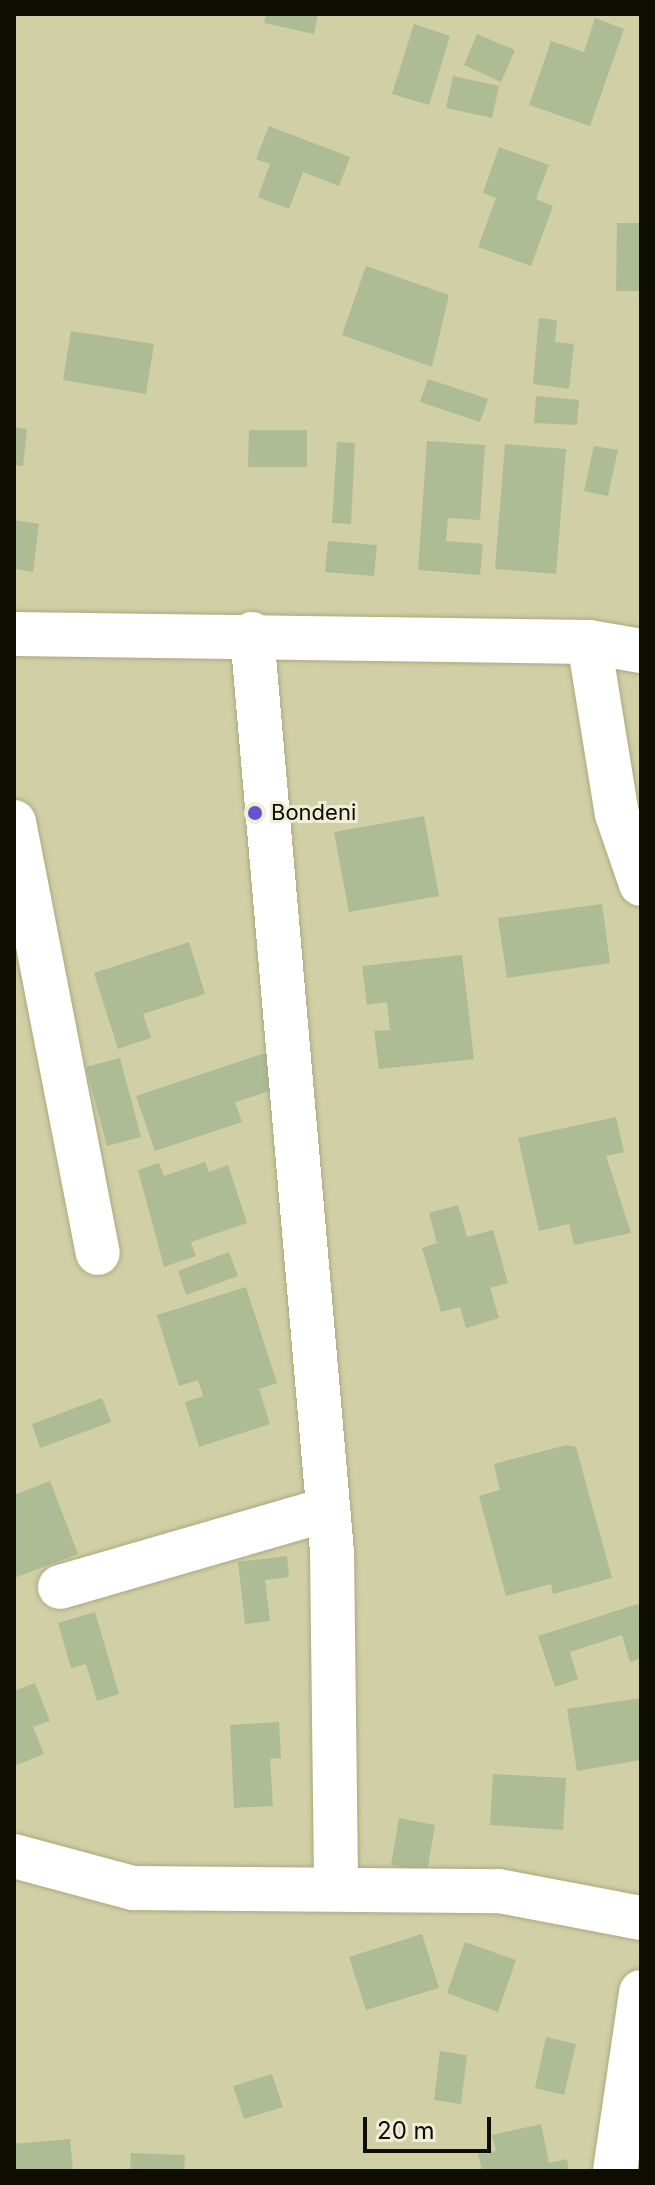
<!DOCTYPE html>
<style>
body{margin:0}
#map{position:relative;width:655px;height:2185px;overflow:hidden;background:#d1cfa5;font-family:Inter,sans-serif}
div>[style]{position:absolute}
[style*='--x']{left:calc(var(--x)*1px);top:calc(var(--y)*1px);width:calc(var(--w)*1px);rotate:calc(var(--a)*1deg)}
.building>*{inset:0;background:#adbc95}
.roads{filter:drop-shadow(0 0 2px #aba980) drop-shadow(0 0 2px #aba980)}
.minor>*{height:44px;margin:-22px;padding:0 22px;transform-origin:22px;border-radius:22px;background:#fff}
.dots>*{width:22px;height:22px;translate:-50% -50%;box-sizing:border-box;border:4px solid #efeed9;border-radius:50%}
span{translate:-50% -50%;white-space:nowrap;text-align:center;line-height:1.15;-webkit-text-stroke:6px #efeed9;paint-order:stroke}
.poi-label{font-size:22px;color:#0e0d01}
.left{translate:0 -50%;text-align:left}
.frame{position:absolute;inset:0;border:16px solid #0e0d01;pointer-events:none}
.scale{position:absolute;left:363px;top:2117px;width:128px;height:36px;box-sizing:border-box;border:4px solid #0e0d01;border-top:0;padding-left:10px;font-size:24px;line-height:28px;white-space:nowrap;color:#0e0d01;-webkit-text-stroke:6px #efeed9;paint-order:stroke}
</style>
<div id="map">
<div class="building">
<div style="clip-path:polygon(266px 14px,318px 14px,314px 34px,264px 23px)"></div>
<div style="clip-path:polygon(595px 18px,624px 29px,590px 126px,529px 105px,551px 41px,584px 52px)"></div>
<div style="clip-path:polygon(414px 24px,450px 36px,429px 105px,392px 94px)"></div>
<div style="clip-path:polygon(477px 34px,515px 50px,501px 82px,464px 65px)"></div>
<div style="clip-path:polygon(453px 76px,499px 86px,492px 118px,446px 108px)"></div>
<div style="clip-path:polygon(269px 126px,350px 157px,339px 186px,303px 172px,289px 209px,258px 197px,270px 164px,256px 159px)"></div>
<div style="clip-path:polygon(499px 147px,549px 165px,536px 199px,553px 206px,531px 266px,478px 247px,496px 198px,483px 193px)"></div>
<div style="clip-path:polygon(617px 223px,641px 223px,641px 291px,616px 291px)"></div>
<div style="clip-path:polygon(366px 266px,449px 295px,432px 367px,342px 335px)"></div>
<div style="clip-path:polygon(539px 318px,557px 320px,555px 342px,574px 344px,569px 389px,533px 384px)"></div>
<div style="clip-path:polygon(71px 331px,154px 344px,146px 394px,63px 380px)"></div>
<div style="clip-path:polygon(428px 379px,488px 399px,480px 422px,420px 402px)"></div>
<div style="clip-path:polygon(536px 396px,579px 400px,577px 425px,534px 423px)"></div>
<div style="clip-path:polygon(14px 427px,27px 429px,23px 466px,14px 465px)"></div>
<div style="clip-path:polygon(249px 430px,307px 430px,307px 467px,248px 467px)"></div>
<div style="clip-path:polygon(427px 441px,485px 445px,480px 520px,448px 518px,446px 541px,483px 544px,480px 575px,418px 570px)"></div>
<div style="clip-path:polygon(337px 442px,355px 443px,351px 524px,332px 523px)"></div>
<div style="clip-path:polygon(505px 444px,566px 449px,556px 574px,495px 569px)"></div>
<div style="clip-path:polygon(594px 446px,618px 450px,608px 496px,584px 491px)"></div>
<div style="clip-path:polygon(14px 520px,39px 524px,33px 572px,14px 569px)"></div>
<div style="clip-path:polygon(328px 541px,377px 545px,374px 576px,325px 572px)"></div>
<div style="clip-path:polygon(424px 816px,439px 896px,349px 912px,334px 832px)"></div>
<div style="clip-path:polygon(602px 904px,610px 963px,507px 978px,498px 918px)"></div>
<div style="clip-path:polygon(189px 942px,205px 994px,143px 1014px,151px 1038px,118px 1049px,94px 973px)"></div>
<div style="clip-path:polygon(462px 955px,474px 1059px,379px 1069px,374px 1031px,390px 1030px,387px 1002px,367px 1005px,362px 966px)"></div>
<div style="clip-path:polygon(277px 1049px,289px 1085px,235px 1102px,242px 1122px,155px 1151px,136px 1096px)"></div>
<div style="clip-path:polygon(120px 1058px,141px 1137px,107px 1146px,86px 1067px)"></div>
<div style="clip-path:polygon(616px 1117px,624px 1152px,606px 1156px,631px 1233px,574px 1245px,569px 1224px,539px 1231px,518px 1138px)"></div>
<div style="clip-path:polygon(205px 1162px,209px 1172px,228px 1165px,247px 1223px,191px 1242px,196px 1256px,164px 1267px,138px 1170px,159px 1163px,164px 1176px)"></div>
<div style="clip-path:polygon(458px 1205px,467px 1237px,493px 1230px,508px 1283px,490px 1288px,499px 1318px,466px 1328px,460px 1307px,441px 1312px,422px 1248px,437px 1243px,429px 1213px)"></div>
<div style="clip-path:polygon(229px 1252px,238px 1276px,186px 1295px,178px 1271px)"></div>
<div style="clip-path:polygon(246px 1287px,277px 1383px,259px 1389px,270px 1424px,199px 1447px,185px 1402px,203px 1396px,198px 1380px,179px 1386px,157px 1315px)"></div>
<div style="clip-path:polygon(102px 1398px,111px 1422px,40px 1448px,32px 1424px)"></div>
<div style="clip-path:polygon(567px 1445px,576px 1447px,612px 1578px,553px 1594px,551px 1584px,506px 1596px,479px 1496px,500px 1490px,494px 1464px)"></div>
<div style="clip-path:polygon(50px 1481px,78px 1554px,14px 1578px,14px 1495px)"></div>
<div style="clip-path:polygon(287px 1556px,289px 1577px,265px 1580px,270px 1621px,245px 1624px,238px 1562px)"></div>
<div style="clip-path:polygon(641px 1603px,641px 1658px,630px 1662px,622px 1635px,570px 1652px,578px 1679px,555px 1687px,538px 1636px)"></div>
<div style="clip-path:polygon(95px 1612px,119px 1694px,97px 1701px,86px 1664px,71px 1668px,58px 1623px)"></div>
<div style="clip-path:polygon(35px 1683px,50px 1721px,33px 1727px,44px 1754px,14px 1766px,14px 1691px)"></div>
<div style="clip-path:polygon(641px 1698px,641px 1760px,577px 1771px,567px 1709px)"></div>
<div style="clip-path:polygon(279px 1722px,281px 1758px,270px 1759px,273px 1806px,234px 1808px,230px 1725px)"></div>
<div style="clip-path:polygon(493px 1774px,566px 1778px,563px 1830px,490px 1825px)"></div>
<div style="clip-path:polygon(399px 1818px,435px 1825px,427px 1872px,391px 1865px)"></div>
<div style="clip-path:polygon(422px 1934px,439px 1988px,366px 2010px,349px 1957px)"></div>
<div style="clip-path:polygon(465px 1942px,516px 1960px,498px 2012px,447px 1993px)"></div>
<div style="clip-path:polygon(546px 2037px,576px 2044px,564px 2095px,535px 2088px)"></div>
<div style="clip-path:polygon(440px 2051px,467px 2055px,461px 2104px,434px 2100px)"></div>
<div style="clip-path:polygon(272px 2074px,283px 2107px,244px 2119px,233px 2086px)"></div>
<div style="clip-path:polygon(541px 2124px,549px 2163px,567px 2159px,569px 2171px,482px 2171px,478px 2154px,496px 2151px,492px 2135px)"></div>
<div style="clip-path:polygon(70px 2139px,73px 2171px,14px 2171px,14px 2144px)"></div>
<div style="clip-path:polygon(131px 2153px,185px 2155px,184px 2171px,130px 2171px)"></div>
</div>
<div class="roads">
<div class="minor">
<div style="--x:14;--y:634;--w:575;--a:0.8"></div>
<div style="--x:589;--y:642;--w:53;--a:9.8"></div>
<div style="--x:252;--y:634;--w:921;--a:85.02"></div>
<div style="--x:332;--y:1552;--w:332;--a:89.3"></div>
<div style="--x:589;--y:642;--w:174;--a:80.8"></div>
<div style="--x:617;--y:814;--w:74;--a:71.1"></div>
<div style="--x:14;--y:822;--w:439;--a:79"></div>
<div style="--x:60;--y:1587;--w:279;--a:-16.2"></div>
<div style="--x:14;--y:1856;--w:123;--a:15.1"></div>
<div style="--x:133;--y:1888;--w:366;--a:0.5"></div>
<div style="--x:499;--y:1891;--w:145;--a:10.8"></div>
<div style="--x:615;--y:2171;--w:181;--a:-81.7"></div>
</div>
</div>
<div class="dots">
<div style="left:255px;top:813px;background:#6554cd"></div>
</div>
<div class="poi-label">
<span class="left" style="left:271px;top:813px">Bondeni</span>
</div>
<div class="frame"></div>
<div class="scale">20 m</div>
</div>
